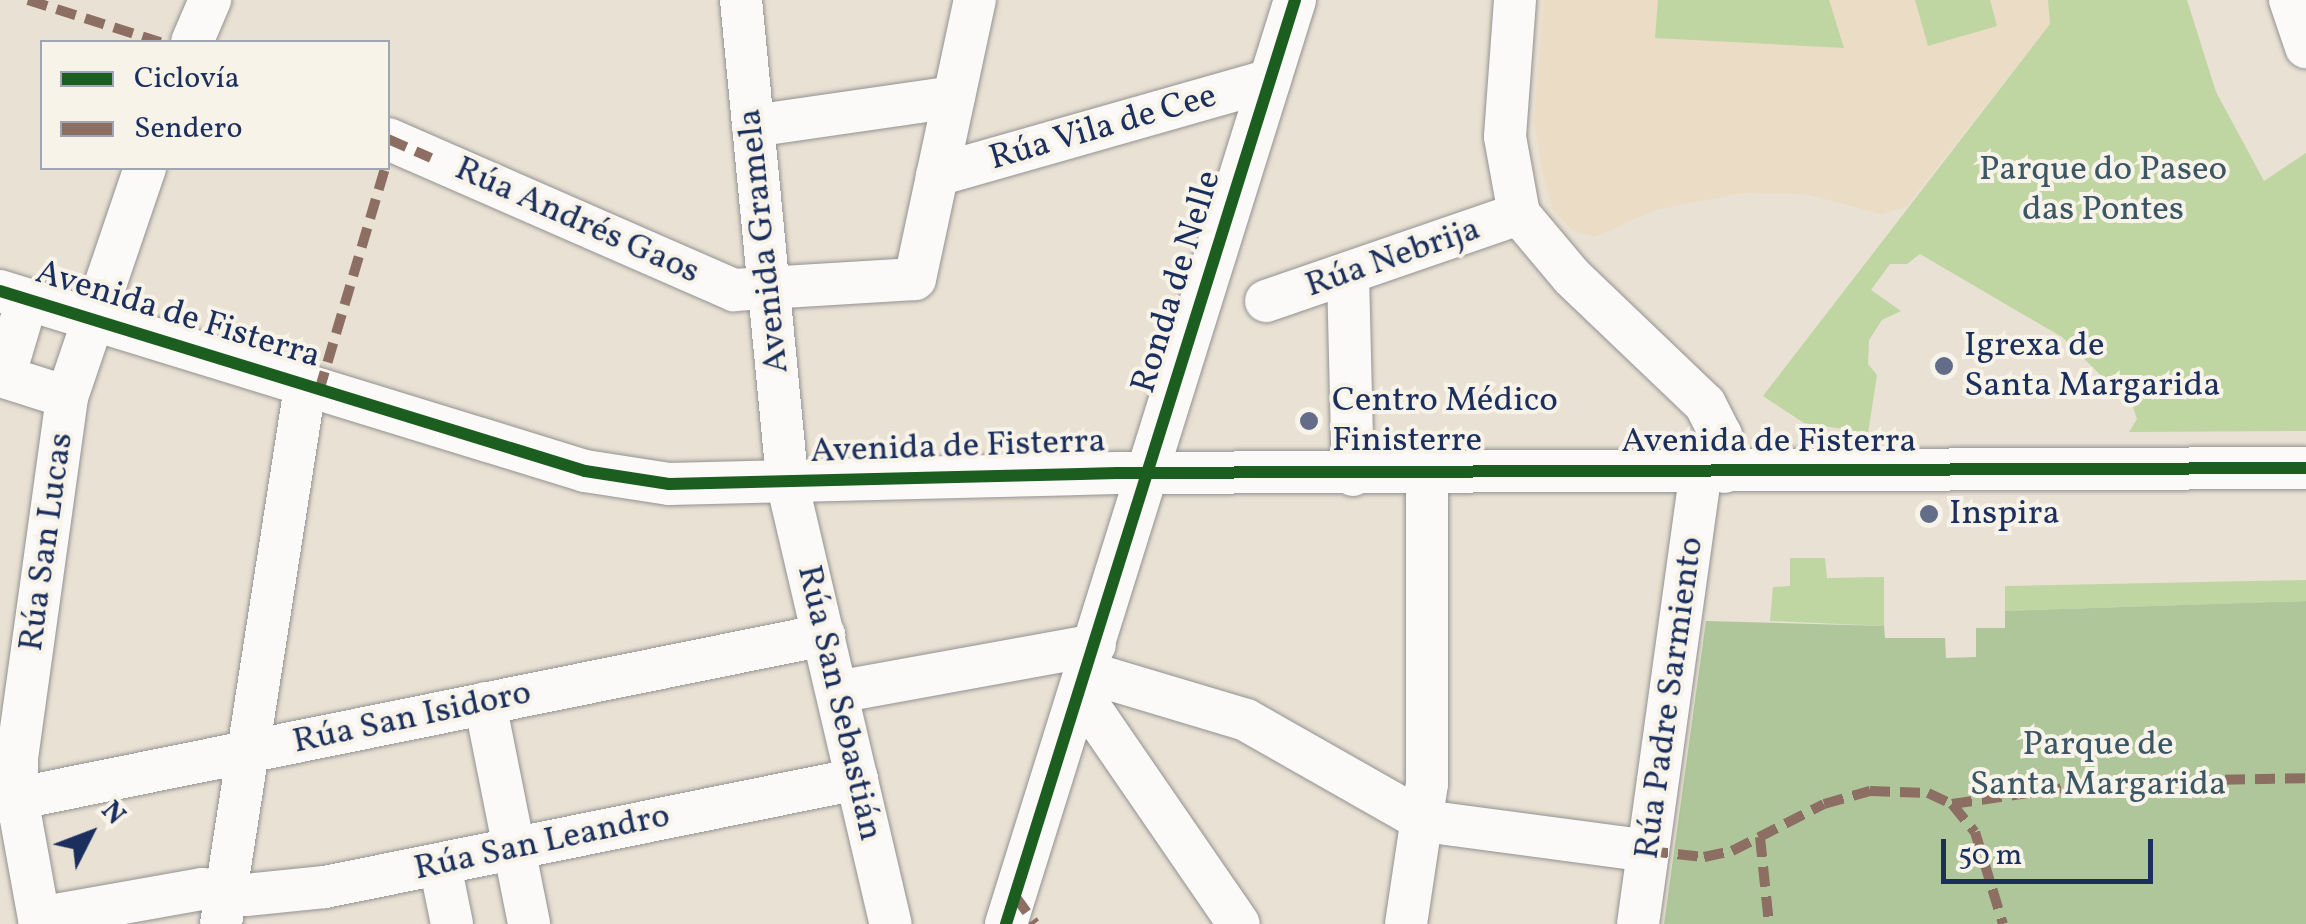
<!DOCTYPE html>
<meta charset="utf-8">
<style>
body{margin:0}
#map{position:relative;width:2306px;height:924px;overflow:hidden;background:#e9e1d3;font-family:Vollkorn,serif}
div>[style]{position:absolute}
[style*='--x']{left:calc(var(--x)*1px);top:calc(var(--y)*1px);width:calc(var(--w)*1px);rotate:calc(var(--a)*1deg)}
.built>*{inset:0;background:#ebdcc5}
.green>*{inset:0;background:#bfd5a2}
.forest>*{inset:0;background:#aec699}
.roads{filter:drop-shadow(0 0 2px #939292) drop-shadow(0 0 2px #939292)}
.minor>*{height:42px;margin:-21px;padding:0 21px;transform-origin:21px;border-radius:21px;background:#fcfaf8}
.quiet>*{height:10px;margin-top:-5px;transform-origin:0;background:repeating-linear-gradient(90deg,#8d6e63 0 20px,transparent 0 30px)}
.cycleway>*{height:12px;margin:-6px;padding:0 6px;transform-origin:6px;border-radius:6px;background:#1b5e20}
.dots>*{width:28px;height:28px;translate:-50% -50%;box-sizing:border-box;border:5px solid #f7f3e8;border-radius:50%}
span{translate:-50% -50%;white-space:nowrap;text-align:center;line-height:1.15;-webkit-text-stroke:8px #f7f3e8;paint-order:stroke}
.street-label{font-size:35px;color:#1b2f5e}
.park-label{font-size:35px;color:#3b5665}
.poi-label{font-size:35px;color:#1b2f5e}
.left{translate:0 -50%;text-align:left}
.legend{position:absolute;left:40px;top:40px;width:350px;height:130px;box-sizing:border-box;background:#f7f3e8;border:2px solid #9fa5b1;margin:0;padding:12px 18px;list-style:none;font-size:30px;color:#1b2f5e}
.legend li{display:flex;align-items:center;gap:20px;height:50px}
.legend b{width:50px;border:2px solid #9fa5b1}
.north{position:absolute;left:40px;top:784px;width:100px;height:100px;-webkit-text-stroke:8px #f7f3e8;paint-order:stroke;rotate:48deg;font-size:28px;font-weight:700;line-height:40px;text-align:center;color:#1b2f5e}
.north::after{content:'';display:block;margin:auto;width:35px;height:45px;background:#1b2f5e;clip-path:polygon(50% 0,100% 100%,50% 72%,0 100%)}
.scale{position:absolute;left:1941px;top:839px;width:212px;height:45px;box-sizing:border-box;border:5px solid #1b2f5e;border-top:0;padding-left:12px;font-size:30px;line-height:35px;white-space:nowrap;color:#1b2f5e;-webkit-text-stroke:8px #f7f3e8;paint-order:stroke}
</style>
<div id="map">
<div class="built">
<div style="clip-path:polygon(1544px 0,2048px 0,2050px 24px,1906px 207px,1881px 214px,1805px 194px,1743px 193px,1655px 210px,1595px 237px,1572px 230px,1553px 210px,1543px 175px,1534px 121px)"></div>
</div>
<div class="green">
<div style="clip-path:polygon(1658px 0,1829px 0,1844px 48px,1655px 38px)"></div>
<div style="clip-path:polygon(1915px 0,1990px 0,1997px 26px,1928px 46px)"></div>
<div style="clip-path:polygon(2048px 0,2187px 0,2216px 92px,2264px 181px,2306px 153px,2306px 431px,2129px 432px,2137px 419px,2133px 407px,2062px 337px,1920px 254px,1907px 264px,1890px 264px,1871px 290px,1901px 311px,1882px 320px,1869px 340px,1868px 364px,1877px 375px,1868px 433px,1804px 423px,1763px 396px,2050px 24px)"></div>
<div style="clip-path:polygon(1790px 558px,1825px 558px,1827px 578px,1884px 577px,1884px 626px,1770px 621px,1773px 587px,1790px 586px)"></div>
<div style="clip-path:polygon(2306px 580px,2306px 601px,2005px 611px,2005px 586px)"></div>
</div>
<div class="forest">
<div style="clip-path:polygon(2306px 601px,2306px 924px,1664px 924px,1706px 621px,1884px 626px,1885px 638px,1945px 638px,1946px 658px,1976px 657px,1976px 628px,2005px 628px,2005px 611px)"></div>
</div>
<div class="roads">
<div class="minor">
<div style="--x:741;--y:0;--w:484;--a:84.5"></div>
<div style="--x:787;--y:482;--w:454;--a:76.8"></div>
<div style="--x:1515;--y:0;--w:137;--a:94.2"></div>
<div style="--x:1505;--y:137;--w:78;--a:79.7"></div>
<div style="--x:1519;--y:214;--w:82;--a:49.9"></div>
<div style="--x:1572;--y:277;--w:184;--a:43.7"></div>
<div style="--x:1705;--y:404;--w:35;--a:63"></div>
<div style="--x:1721;--y:435;--w:37;--a:84"></div>
<div style="--x:2290;--y:0;--w:50;--a:71.2"></div>
<div style="--x:192;--y:42;--w:46;--a:-66.8"></div>
<div style="--x:753;--y:126;--w:203;--a:-8.2"></div>
<div style="--x:388;--y:139;--w:378;--a:23.6"></div>
<div style="--x:734;--y:290;--w:181;--a:-3.5"></div>
<div style="--x:915;--y:279;--w:285;--a:-77.9"></div>
<div style="--x:937;--y:175;--w:346;--a:-15.9"></div>
<div style="--x:1348;--y:275;--w:200;--a:88.6"></div>
<div style="--x:0;--y:291;--w:612;--a:17.1"></div>
<div style="--x:585;--y:471;--w:85;--a:8.8"></div>
<div style="--x:669;--y:484;--w:448;--a:-1.4"></div>
<div style="--x:1117;--y:473;--w:1189;--a:-0.24"></div>
<div style="--x:27;--y:300;--w:80;--a:106.6"></div>
<div style="--x:4;--y:377;--w:66;--a:17.6"></div>
<div style="--x:67;--y:397;--w:242;--a:-71.2"></div>
<div style="--x:1266;--y:301;--w:268;--a:-19"></div>
<div style="--x:1086;--y:672;--w:167;--a:16.7"></div>
<div style="--x:1246;--y:720;--w:205;--a:29.6"></div>
<div style="--x:1424;--y:821;--w:226;--a:7.6"></div>
<div style="--x:837;--y:692;--w:262;--a:-10.3"></div>
<div style="--x:1080;--y:693;--w:280;--a:55.5"></div>
<div style="--x:485;--y:703;--w:225;--a:78.7"></div>
<div style="--x:0;--y:802;--w:841;--a:-11.46"></div>
<div style="--x:440;--y:865;--w:60;--a:78.5"></div>
<div style="--x:39;--y:918;--w:166;--a:-10.1"></div>
<div style="--x:202;--y:889;--w:44;--a:7.8"></div>
<div style="--x:246;--y:895;--w:79;--a:-5.8"></div>
<div style="--x:325;--y:887;--w:543;--a:-11.48"></div>
<div style="--x:40;--y:924;--w:128;--a:-100.3"></div>
<div style="--x:17;--y:798;--w:40;--a:-90"></div>
<div style="--x:17;--y:758;--w:364;--a:-82.1"></div>
<div style="--x:221;--y:924;--w:544;--a:-81.11"></div>
<div style="--x:1006;--y:924;--w:968;--a:-72.63"></div>
<div style="--x:1406;--y:924;--w:142;--a:-81.5"></div>
<div style="--x:1427;--y:784;--w:308;--a:-90"></div>
<div style="--x:1638;--y:924;--w:456;--a:-82.1"></div>
</div>
</div>
<div class="quiet">
<div style="--x:28;--y:0;--w:139;--a:17.7"></div>
<div style="--x:388;--y:139;--w:47;--a:23.8"></div>
<div style="--x:319;--y:391;--w:233;--a:-73.5"></div>
<div style="--x:1952;--y:804;--w:155;--a:-8.2"></div>
<div style="--x:2105;--y:782;--w:201;--a:-1.1"></div>
<div style="--x:1760;--y:837;--w:87;--a:84.1"></div>
<div style="--x:1648;--y:851;--w:56;--a:6.1"></div>
<div style="--x:1704;--y:857;--w:29;--a:-12"></div>
<div style="--x:1732;--y:851;--w:103;--a:-27.1"></div>
<div style="--x:1824;--y:804;--w:48;--a:-15.8"></div>
<div style="--x:1870;--y:791;--w:58;--a:2"></div>
<div style="--x:1928;--y:793;--w:26;--a:25"></div>
<div style="--x:1952;--y:804;--w:36;--a:51"></div>
<div style="--x:1975;--y:832;--w:96;--a:73.1"></div>
<div style="--x:1015;--y:896;--w:34;--a:54"></div>
</div>
<div class="cycleway">
<div style="--x:0;--y:291;--w:612;--a:17.1"></div>
<div style="--x:585;--y:471;--w:85;--a:8.8"></div>
<div style="--x:669;--y:484;--w:448;--a:-1.4"></div>
<div style="--x:1117;--y:473;--w:1189;--a:-0.24"></div>
<div style="--x:1006;--y:924;--w:968;--a:-72.63"></div>
</div>
<div class="dots">
<div style="left:1944px;top:366px;background:#636d87"></div>
<div style="left:1309px;top:421px;background:#636d87"></div>
<div style="left:1929px;top:514px;background:#636d87"></div>
</div>
<div class="street-label">
<span style="left:1103px;top:128px;rotate:-16deg">Rúa Vila de Cee</span>
<span style="left:577px;top:221px;rotate:24deg">Rúa Andrés Gaos</span>
<span style="left:764px;top:241px;rotate:-96deg">Avenida Gramela</span>
<span style="left:1393px;top:258px;rotate:-19deg">Rúa Nebrija</span>
<span style="left:1177px;top:282px;rotate:-73deg">Ronda de Nelle</span>
<span style="left:178px;top:315px;rotate:17deg">Avenida de Fisterra</span>
<span style="left:1769px;top:442px">Avenida de Fisterra</span>
<span style="left:958px;top:447px;rotate:-2deg">Avenida de Fisterra</span>
<span style="left:47px;top:542px;rotate:-82deg">Rúa San Lucas</span>
<span style="left:1670px;top:698px;rotate:-82deg">Rúa Padre Sarmiento</span>
<span style="left:839px;top:703px;rotate:77deg">Rúa San Sebastián</span>
<span style="left:412px;top:718px;rotate:-12deg">Rúa San Isidoro</span>
<span style="left:542px;top:843px;rotate:-12deg">Rúa San Leandro</span>
</div>
<div class="park-label">
<span style="left:2103px;top:190px">Parque do Paseo<br>das Pontes</span>
<span style="left:2098px;top:765px">Parque de<br>Santa Margarida</span>
</div>
<div class="poi-label">
<span class="left" style="left:1964px;top:366px">Igrexa de<br>Santa Margarida</span>
<span class="left" style="left:1332px;top:421px">Centro Médico<br>Finisterre</span>
<span class="left" style="left:1949px;top:514px">Inspira</span>
</div>
<ul class="legend">
<li><b style="height:12px;background:#1b5e20"></b>Ciclovía</li>
<li><b style="height:12px;background:#8d6e63"></b>Sendero</li>
</ul>
<div class="north">N</div>
<div class="scale">50 m</div>
</div>
